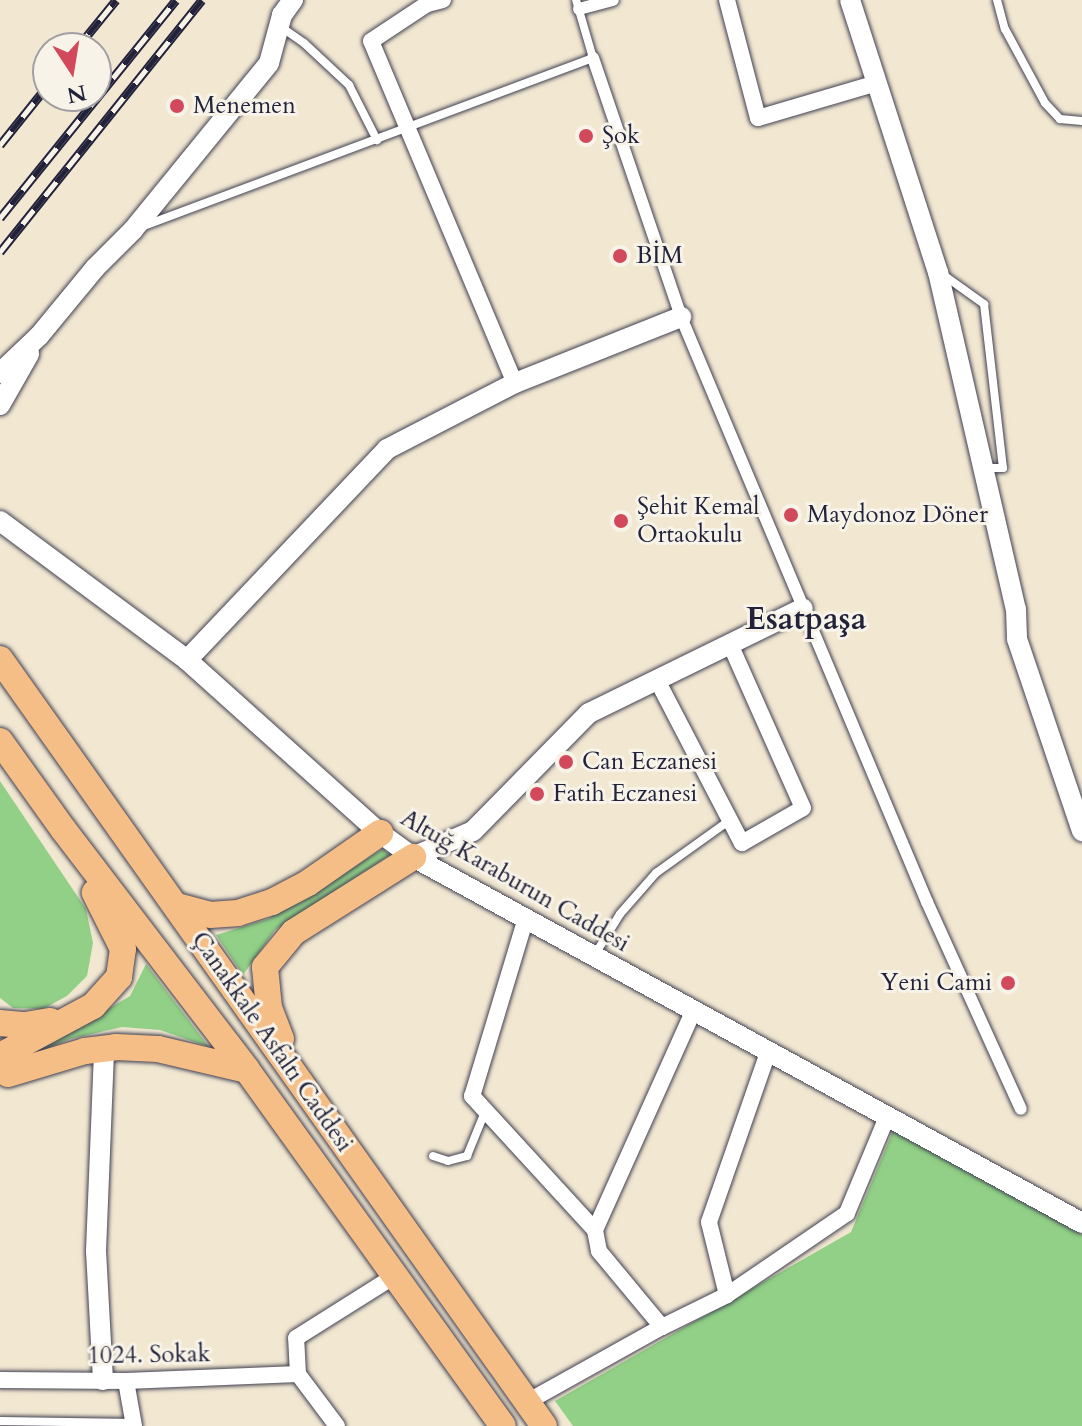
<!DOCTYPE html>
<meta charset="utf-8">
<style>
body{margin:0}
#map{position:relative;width:1082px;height:1426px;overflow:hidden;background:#f2e8d2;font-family:Cardo,serif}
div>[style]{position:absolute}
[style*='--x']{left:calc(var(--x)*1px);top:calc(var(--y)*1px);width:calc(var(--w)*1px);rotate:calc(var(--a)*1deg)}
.green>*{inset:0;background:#91d086}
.roads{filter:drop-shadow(0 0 2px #414052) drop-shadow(0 0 2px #414052)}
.service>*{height:8px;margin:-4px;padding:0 4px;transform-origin:4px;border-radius:4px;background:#fff}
.pedestrian>*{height:12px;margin:-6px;padding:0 6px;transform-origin:6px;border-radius:6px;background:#fff}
.minor>*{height:16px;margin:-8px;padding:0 8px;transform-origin:8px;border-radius:8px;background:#fff}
.tertiary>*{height:20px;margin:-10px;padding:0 10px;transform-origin:10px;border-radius:10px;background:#fff}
.trunk>*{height:26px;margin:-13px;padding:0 13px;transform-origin:13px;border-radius:13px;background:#f6be87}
.rail>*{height:9px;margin-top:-4.5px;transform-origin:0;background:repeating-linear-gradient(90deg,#f7f3e8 0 18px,#22223b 0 36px);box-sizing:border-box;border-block:2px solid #22223b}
.dots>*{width:22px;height:22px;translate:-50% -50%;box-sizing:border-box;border:4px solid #f7f3e8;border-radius:50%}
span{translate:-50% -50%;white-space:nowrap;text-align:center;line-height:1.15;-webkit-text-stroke:6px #f7f3e8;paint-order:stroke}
.poi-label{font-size:24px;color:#22223b}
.left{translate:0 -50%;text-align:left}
.right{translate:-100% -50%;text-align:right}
.street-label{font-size:24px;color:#22223b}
.district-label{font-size:32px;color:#22223b;font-weight:700}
.north{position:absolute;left:32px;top:32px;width:80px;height:80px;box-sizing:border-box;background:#f7f3e8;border:2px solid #a29fa3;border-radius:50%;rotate:168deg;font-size:22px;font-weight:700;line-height:32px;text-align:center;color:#22223b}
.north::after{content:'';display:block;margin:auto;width:28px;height:36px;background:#d1495b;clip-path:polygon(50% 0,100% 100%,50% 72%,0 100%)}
</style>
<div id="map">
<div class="green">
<div style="clip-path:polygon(0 781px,86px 909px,93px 943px,87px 976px,67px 996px,43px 1009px,13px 1008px,0 998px)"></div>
<div style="clip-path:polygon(383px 849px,390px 855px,275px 930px,243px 975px,216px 935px,268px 919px)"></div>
<div style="clip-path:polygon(146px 964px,209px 1047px,160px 1030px,122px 1027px,70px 1039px,27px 1057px,130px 996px)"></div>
<div style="clip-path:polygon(893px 1131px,1082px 1231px,1082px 1426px,573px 1426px,555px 1401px,851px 1232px)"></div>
</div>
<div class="roads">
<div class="service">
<div style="--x:997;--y:0;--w:30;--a:75"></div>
<div style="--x:1005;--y:29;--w:84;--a:61.6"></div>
<div style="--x:1045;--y:103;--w:22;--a:47"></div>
<div style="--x:1060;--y:119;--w:22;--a:5"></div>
<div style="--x:281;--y:27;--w:28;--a:35"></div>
<div style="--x:304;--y:43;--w:62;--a:43"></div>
<div style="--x:349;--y:85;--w:62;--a:63"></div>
<div style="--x:141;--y:227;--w:483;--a:-20.5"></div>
<div style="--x:593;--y:58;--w:60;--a:-106.3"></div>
<div style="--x:942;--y:274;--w:52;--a:35.5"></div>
<div style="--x:984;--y:304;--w:165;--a:83.4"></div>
<div style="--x:1003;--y:468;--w:17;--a:180"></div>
<div style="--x:594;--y:956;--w:49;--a:-58.2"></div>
<div style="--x:620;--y:914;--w:55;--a:-48.7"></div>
<div style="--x:656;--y:873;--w:91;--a:-35.6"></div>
<div style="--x:433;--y:1156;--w:16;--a:18"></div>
<div style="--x:448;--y:1161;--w:20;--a:-15"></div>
<div style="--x:467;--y:1156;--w:48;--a:-67.8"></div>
<div style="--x:0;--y:1421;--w:134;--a:0.9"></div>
</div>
<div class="pedestrian">
<div style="--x:579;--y:9;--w:35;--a:-15"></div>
<div style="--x:593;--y:58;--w:274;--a:71.2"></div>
<div style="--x:681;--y:317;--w:635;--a:67.19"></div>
<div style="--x:927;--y:902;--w:227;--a:65.6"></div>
</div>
<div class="minor">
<div style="--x:443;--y:0;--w:16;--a:166"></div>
<div style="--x:427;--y:4;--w:67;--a:146.5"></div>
<div style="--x:371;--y:41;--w:371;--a:67.2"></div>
<div style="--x:727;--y:0;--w:122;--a:75.3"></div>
<div style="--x:758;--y:118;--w:124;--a:-16.4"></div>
<div style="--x:657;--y:680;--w:184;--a:62.5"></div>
<div style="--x:742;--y:843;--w:70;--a:-29.8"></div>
<div style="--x:803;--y:808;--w:180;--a:-114"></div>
<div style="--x:525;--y:921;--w:183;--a:106.8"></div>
<div style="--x:472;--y:1096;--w:182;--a:47.5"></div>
<div style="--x:727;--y:1295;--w:75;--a:-103.9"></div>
<div style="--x:709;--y:1222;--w:179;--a:-70.8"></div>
<div style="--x:662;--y:1327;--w:99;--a:-129.7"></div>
<div style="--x:599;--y:1251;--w:21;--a:-101"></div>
<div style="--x:595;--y:1230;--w:239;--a:-65.8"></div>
<div style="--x:0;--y:1380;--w:126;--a:0.5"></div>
<div style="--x:126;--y:1381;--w:172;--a:-2.3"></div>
<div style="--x:126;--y:1381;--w:46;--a:79.9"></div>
<div style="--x:527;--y:1402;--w:154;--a:-29.1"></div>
<div style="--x:662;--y:1327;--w:72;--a:-26.2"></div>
<div style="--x:727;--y:1295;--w:145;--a:-34.3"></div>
<div style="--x:847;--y:1213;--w:104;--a:-67.4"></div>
<div style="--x:337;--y:1426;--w:65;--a:-126.9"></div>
<div style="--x:298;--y:1374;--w:36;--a:-93"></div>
<div style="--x:296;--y:1338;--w:118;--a:-32.2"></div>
</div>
<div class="tertiary">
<div style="--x:850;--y:0;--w:286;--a:72.1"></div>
<div style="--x:938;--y:272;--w:346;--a:77"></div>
<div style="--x:1016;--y:609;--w:30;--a:88"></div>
<div style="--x:1017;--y:639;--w:203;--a:71.3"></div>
<div style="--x:0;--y:373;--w:54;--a:-43.5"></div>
<div style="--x:39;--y:336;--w:88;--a:-50.5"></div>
<div style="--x:95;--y:268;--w:54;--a:-45"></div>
<div style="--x:133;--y:230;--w:215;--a:-50.8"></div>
<div style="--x:269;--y:63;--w:50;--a:-74.8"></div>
<div style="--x:282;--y:15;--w:19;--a:-54"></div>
<div style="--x:0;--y:405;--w:59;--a:-60.4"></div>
<div style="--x:0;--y:521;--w:233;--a:36.6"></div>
<div style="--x:187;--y:660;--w:259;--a:41.9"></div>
<div style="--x:380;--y:833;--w:41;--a:36"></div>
<div style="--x:413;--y:857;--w:763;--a:28.68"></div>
<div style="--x:187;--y:660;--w:291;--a:-46.5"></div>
<div style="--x:387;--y:449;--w:144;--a:-27.3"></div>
<div style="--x:515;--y:383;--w:179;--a:-21.7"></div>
<div style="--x:413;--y:857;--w:65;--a:-23.4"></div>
<div style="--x:473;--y:831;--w:165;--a:-45.5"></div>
<div style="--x:589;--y:713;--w:238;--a:-26.1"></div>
<div style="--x:103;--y:1380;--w:129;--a:-93.1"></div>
<div style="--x:96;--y:1251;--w:202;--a:-87.7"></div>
</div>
<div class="trunk">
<div style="--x:0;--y:659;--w:940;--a:54.65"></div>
<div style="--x:0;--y:741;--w:108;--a:54.4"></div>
<div style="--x:63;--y:829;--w:303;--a:52.6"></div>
<div style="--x:247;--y:1070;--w:438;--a:54.3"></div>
<div style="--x:177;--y:906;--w:34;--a:15"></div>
<div style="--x:210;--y:915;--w:28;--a:-4"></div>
<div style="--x:238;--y:913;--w:36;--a:-18"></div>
<div style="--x:272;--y:902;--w:41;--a:-27.8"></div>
<div style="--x:308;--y:883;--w:88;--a:-34.8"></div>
<div style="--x:0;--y:1023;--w:25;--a:5"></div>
<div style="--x:25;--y:1025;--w:26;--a:-9"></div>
<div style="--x:281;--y:1039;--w:33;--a:-111"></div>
<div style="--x:269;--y:1008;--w:41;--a:-95.6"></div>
<div style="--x:265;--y:967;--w:45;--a:-50.4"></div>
<div style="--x:294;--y:932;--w:141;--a:-32.2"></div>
<div style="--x:0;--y:1056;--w:106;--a:-28.3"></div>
<div style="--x:93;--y:1006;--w:39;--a:-48"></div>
<div style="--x:119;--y:977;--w:28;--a:-82"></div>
<div style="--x:123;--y:949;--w:63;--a:-116.6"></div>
<div style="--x:8;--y:1074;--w:80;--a:-16.6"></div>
<div style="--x:85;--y:1051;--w:31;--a:-7"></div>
<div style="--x:116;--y:1047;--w:42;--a:2.7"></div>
<div style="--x:158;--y:1049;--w:91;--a:13.3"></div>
</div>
</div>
<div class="rail">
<div style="--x:77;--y:48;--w:62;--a:-50.9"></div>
<div style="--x:0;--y:145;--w:77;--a:-51.3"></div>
<div style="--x:0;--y:218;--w:280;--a:-51.1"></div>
<div style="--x:0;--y:252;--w:323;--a:-51.3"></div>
</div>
<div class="dots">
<div style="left:177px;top:106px;background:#d1495b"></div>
<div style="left:586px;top:136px;background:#d1495b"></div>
<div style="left:620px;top:256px;background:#d1495b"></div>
<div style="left:791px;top:515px;background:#d1495b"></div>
<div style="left:621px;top:521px;background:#d1495b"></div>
<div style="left:566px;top:762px;background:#d1495b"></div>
<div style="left:537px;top:794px;background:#d1495b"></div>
<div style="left:1008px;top:983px;background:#d1495b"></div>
</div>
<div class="poi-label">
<span class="left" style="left:193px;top:106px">Menemen</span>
<span class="left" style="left:602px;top:136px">Şok</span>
<span class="left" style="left:636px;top:256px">BİM</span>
<span class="left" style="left:637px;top:521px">Şehit Kemal<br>Ortaokulu</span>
<span class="left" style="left:807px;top:515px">Maydonoz Döner</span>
<span class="left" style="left:582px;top:762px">Can Eczanesi</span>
<span class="left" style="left:553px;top:794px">Fatih Eczanesi</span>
<span class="right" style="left:992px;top:983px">Yeni Cami</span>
</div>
<div class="street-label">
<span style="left:515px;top:881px;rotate:30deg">Altuğ Karaburun Caddesi</span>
<span style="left:272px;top:1042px;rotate:55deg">Çanakkale Asfaltı Caddesi</span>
<span style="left:149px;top:1355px;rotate:-1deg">1024. Sokak</span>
</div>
<div class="district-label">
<span style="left:806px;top:619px">Esatpaşa</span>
</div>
<div class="north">N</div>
</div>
